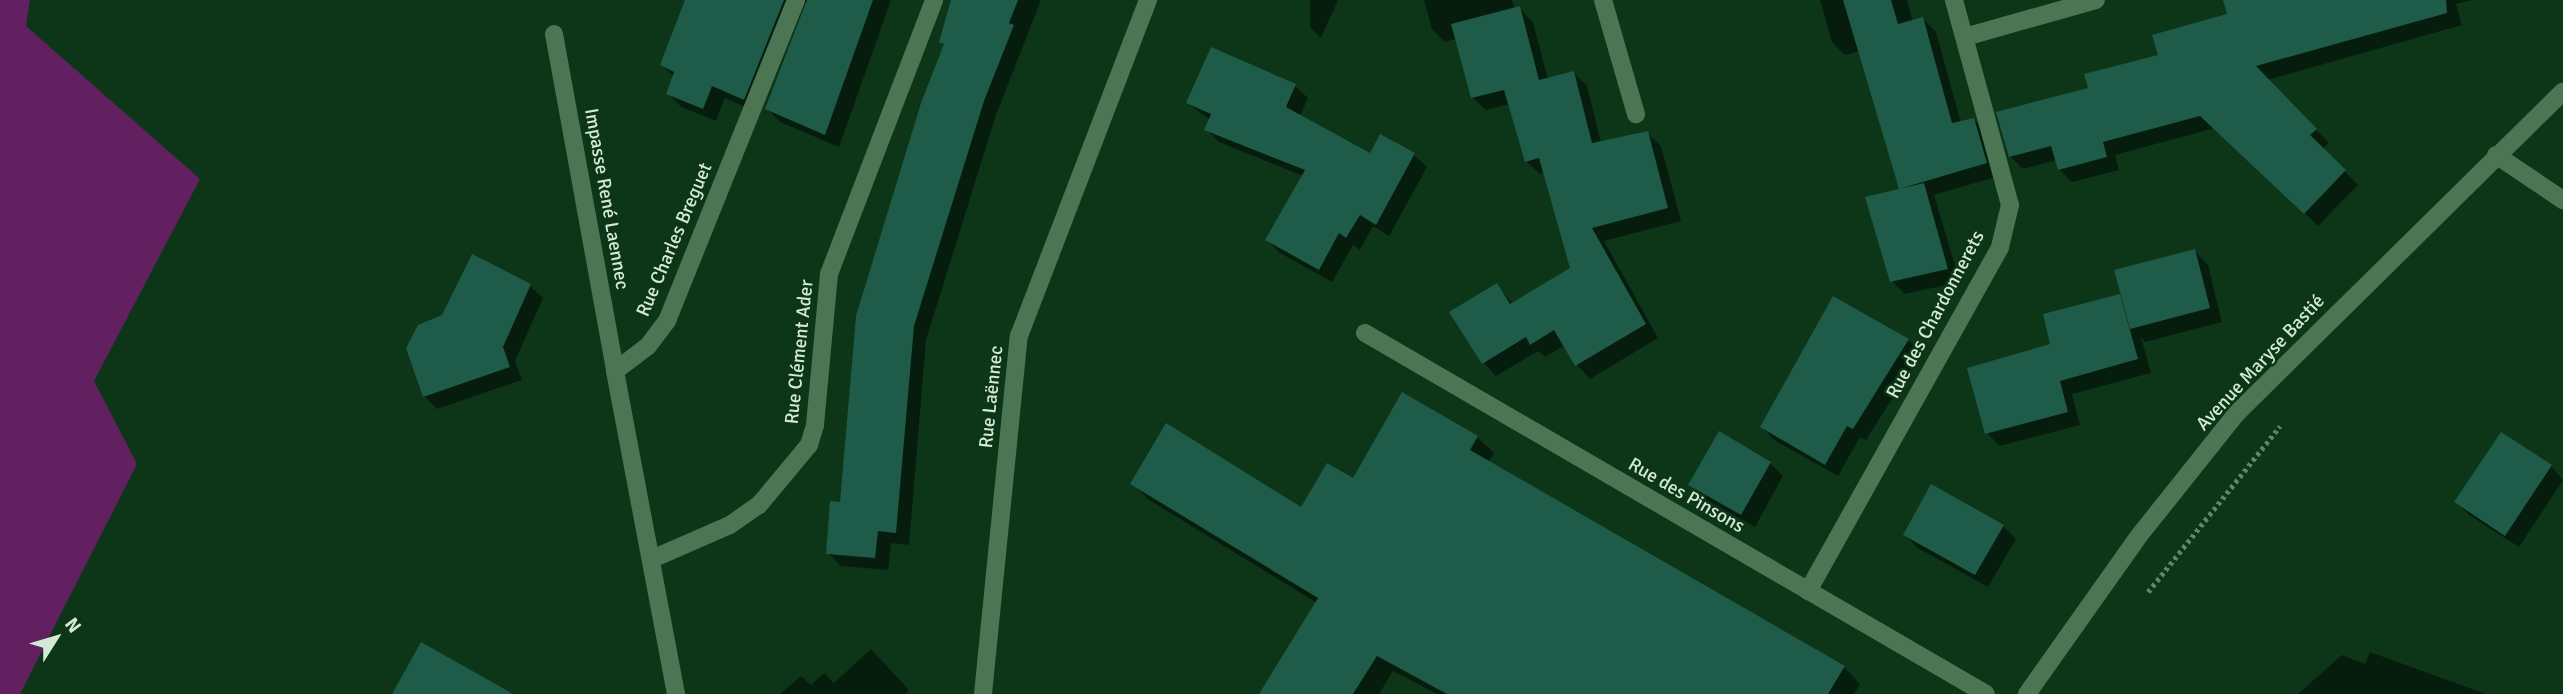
<!DOCTYPE html>
<html>
<head>
<meta charset="utf-8">
<style>
  body { margin:0 }
  #map { position:relative; width:2563px; height:694px; overflow:hidden; background:#0d3618; font-family:Signika,sans-serif }
  div>[style] { position:absolute }
  [style*='--x'] { left:calc(var(--x)*1px); top:calc(var(--y)*1px); width:calc(var(--w)*1px); rotate:calc(var(--a)*1deg) }
  .green>* { inset:0; background:#622060 }
  .shadow>* { inset:0; background:#0007 }
  .building>* { inset:0; background:#1e5b48 }
  .path>* { height:4.5px; margin-top:-2.25px; transform-origin:0; background:repeating-linear-gradient(90deg,#63846b 0 3.5px,transparent 0 7px) }
  .service>* { height:18px; margin:-9px; padding:0 9px; transform-origin:9px; border-radius:9px; background:#4c7553 }
  .minor>* { height:18px; margin:-9px; padding:0 9px; transform-origin:9px; border-radius:9px; background:#4c7553 }
  .tertiary>* { height:18px; margin:-9px; padding:0 9px; transform-origin:9px; border-radius:9px; background:#4c7553 }
  span { translate:-50% -50%; white-space:nowrap; text-align:center; line-height:1.15; -webkit-text-stroke:5px #0d3618; paint-order:stroke }
  .street-label { font-size:19px; color:#d4ead7 }
  .north { position:absolute; left:21px; top:603px; width:70px; height:70px; -webkit-text-stroke:5px #0d3618; paint-order:stroke; rotate:53deg; font-size:19px; font-weight:700; line-height:28px; text-align:center; color:#d4ead7 }
  .north::after { content:''; display:block; margin:auto; width:24px; height:32px; background:#d4ead7; clip-path:polygon(50% 0,100% 100%,50% 72%,0 100%) }
</style>
</head>
<body>
<div id="map">
  <div class="green">
    <div style="clip-path:polygon(0 0,30px 0,26px 26px,200px 179px,94px 381px,137px 464px,20px 694px,0 694px)"></div>
  </div>
  <div class="shadow">
    <div style="clip-path:polygon(687px 0,809px 0,798px 9px,757px 112px,725px 98px,716px 121px,681px 107px,668px 93px,674px 77px,662px 65px)"></div>
    <div style="clip-path:polygon(810px 0,891px 0,839px 147px,780px 122px,767px 108px)"></div>
    <div style="clip-path:polygon(964px 0,1041px 0,996px 115px,926px 340px,909px 545px,891px 543px,888px 570px,841px 566px,828px 553px)"></div>
    <div style="clip-path:polygon(1310px 0,1338px 0,1321px 38px,1310px 27px)"></div>
    <div style="clip-path:polygon(1424px 0,1512px 0,1515px 10px,1519px 8px,1533px 22px,1548px 80px,1574px 73px,1587px 86px,1601px 143px,1647px 133px,1661px 146px,1681px 221px,1604px 241px,1658px 338px,1590px 379px,1577px 365px,1565px 345px,1545px 357px,1538px 351px,1496px 376px,1483px 362px,1496px 285px,1513px 304px,1572px 269px,1545px 173px,1540px 174px,1526px 161px,1510px 104px,1486px 110px,1472px 97px,1457px 39px,1445px 42px,1432px 29px)"></div>
    <div style="clip-path:polygon(1820px 0,1907px 0,1913px 22px,1923px 19px,1936px 32px,1961px 123px,1974px 120px,1987px 133px,1999px 176px,1934px 195px,1960px 282px,1905px 294px,1892px 281px,1903px 190px,1860px 51px,1845px 55px,1832px 42px)"></div>
    <div style="clip-path:polygon(2239px 0,2472px 0,2456px 4px,2462px 25px,2267px 80px,2329px 143px,2322px 149px,2358px 185px,2318px 226px,2215px 128px,2115px 155px,2119px 170px,2072px 182px,2059px 169px,2057px 160px,2023px 169px,2010px 156px,2090px 89px,2177px 52px,2229px 15px)"></div>
    <div style="clip-path:polygon(1212px 49px,1295px 86px,1308px 98px,1300px 116px,1371px 155px,1381px 136px,1414px 155px,1427px 167px,1389px 236px,1373px 226px,1360px 250px,1353px 245px,1332px 282px,1280px 253px,1267px 240px,1303px 176px,1219px 142px,1206px 129px,1210px 120px,1188px 103px)"></div>
    <div style="clip-path:polygon(2195px 251px,2208px 265px,2222px 322px,2145px 342px,2141px 337px,2151px 373px,2072px 394px,2080px 425px,2000px 446px,1987px 433px,2052px 346px,2120px 296px,2124px 300px)"></div>
    <div style="clip-path:polygon(472px 257px,530px 286px,543px 298px,515px 361px,522px 380px,437px 409px,424px 396px,443px 317px)"></div>
    <div style="clip-path:polygon(1908px 340px,1921px 353px,1866px 440px,1860px 437px,1838px 476px,1774px 440px,1762px 427px)"></div>
    <div style="clip-path:polygon(1477px 437px,1494px 453px,1488px 463px,1844px 667px,1860px 684px,1854px 694px,1437px 694px,1393px 671px,1379px 694px,1261px 694px,1317px 603px,1149px 500px,1133px 484px,1301px 509px,1354px 481px)"></div>
    <div style="clip-path:polygon(1770px 463px,1783px 476px,1755px 527px,1703px 498px,1690px 485px)"></div>
    <div style="clip-path:polygon(2551px 466px,2563px 480px,2519px 547px,2469px 515px,2456px 502px)"></div>
    <div style="clip-path:polygon(2003px 526px,2016px 539px,1988px 587px,1918px 548px,1905px 535px)"></div>
    <div style="clip-path:polygon(871px 649px,909px 690px,905px 694px,780px 694px,801px 676px,811px 685px,824px 673px,834px 683px)"></div>
    <div style="clip-path:polygon(2370px 652px,2486px 694px,2298px 694px,2342px 655px,2365px 664px)"></div>
  </div>
  <div class="building">
    <div style="clip-path:polygon(685px 0,784px 0,744px 100px,712px 86px,703px 109px,666px 94px,674px 72px,660px 65px)"></div>
    <div style="clip-path:polygon(807px 0,873px 0,825px 135px,765px 109px)"></div>
    <div style="clip-path:polygon(951px 0,1018px 0,1009px 23px,1014px 25px,984px 101px,914px 326px,896px 533px,878px 531px,875px 558px,826px 554px,830px 501px,840px 502px,856px 316px,921px 103px,944px 44px,939px 42px)"></div>
    <div style="clip-path:polygon(1843px 0,1891px 0,1898px 24px,1923px 17px,1952px 123px,1974px 118px,1987px 163px,1899px 189px)"></div>
    <div style="clip-path:polygon(2223px 0,2446px 0,2447px 13px,2256px 66px,2317px 129px,2310px 135px,2346px 170px,2304px 214px,2200px 116px,2103px 142px,2107px 157px,2058px 170px,2051px 146px,2009px 157px,1996px 112px,2088px 88px,2084px 74px,2158px 55px,2152px 35px,2227px 14px)"></div>
    <div style="clip-path:polygon(1520px 6px,1539px 80px,1574px 71px,1592px 143px,1648px 131px,1668px 208px,1592px 228px,1646px 324px,1575px 366px,1554px 330px,1530px 345px,1526px 337px,1482px 364px,1449px 312px,1497px 283px,1510px 304px,1570px 268px,1539px 158px,1525px 162px,1504px 90px,1471px 98px,1451px 24px)"></div>
    <div style="clip-path:polygon(1211px 47px,1296px 84px,1286px 107px,1370px 153px,1380px 134px,1415px 153px,1376px 225px,1360px 215px,1346px 238px,1339px 233px,1319px 270px,1265px 240px,1305px 170px,1204px 130px,1211px 114px,1186px 103px)"></div>
    <div style="clip-path:polygon(1924px 183px,1948px 269px,1890px 282px,1865px 197px)"></div>
    <div style="clip-path:polygon(2195px 249px,2210px 308px,2130px 329px,2114px 270px)"></div>
    <div style="clip-path:polygon(472px 254px,531px 284px,503px 347px,510px 367px,423px 397px,406px 348px,418px 325px,442px 315px)"></div>
    <div style="clip-path:polygon(2120px 294px,2138px 359px,2060px 381px,2068px 412px,1985px 434px,1967px 368px,2050px 344px,2043px 314px)"></div>
    <div style="clip-path:polygon(1833px 296px,1909px 339px,1853px 429px,1847px 426px,1825px 465px,1760px 427px)"></div>
    <div style="clip-path:polygon(1402px 392px,1478px 436px,1470px 450px,1845px 666px,1828px 694px,1447px 694px,1377px 656px,1353px 694px,1259px 694px,1318px 598px,1130px 484px,1166px 423px,1301px 507px,1327px 463px,1353px 478px)"></div>
    <div style="clip-path:polygon(1719px 431px,1771px 462px,1741px 515px,1688px 485px)"></div>
    <div style="clip-path:polygon(2501px 432px,2552px 465px,2505px 536px,2454px 502px)"></div>
    <div style="clip-path:polygon(1931px 484px,2004px 525px,1975px 575px,1903px 535px)"></div>
    <div style="clip-path:polygon(421px 642px,513px 694px,392px 694px)"></div>
  </div>
  <div class="path">
    <div style="--x:2148;--y:592;--w:212;--a:-51.5"></div>
  </div>
  <div class="service">
    <div style="--x:1603;--y:0;--w:119;--a:73.9"></div>
  </div>
  <div class="minor">
    <div style="--x:554;--y:34;--w:342;--a:79.7"></div>
    <div style="--x:1965;--y:37;--w:136;--a:-15.8"></div>
    <div style="--x:2496;--y:155;--w:81;--a:33.9"></div>
    <div style="--x:1365;--y:333;--w:718;--a:30.17"></div>
    <div style="--x:652;--y:559;--w:85;--a:-23.6"></div>
    <div style="--x:730;--y:525;--w:35;--a:-35"></div>
    <div style="--x:759;--y:505;--w:78;--a:-50.2"></div>
    <div style="--x:809;--y:445;--w:21;--a:-73"></div>
    <div style="--x:815;--y:425;--w:152;--a:-84.7"></div>
    <div style="--x:829;--y:274;--w:293;--a:-69"></div>
    <div style="--x:1808;--y:591;--w:394;--a:-60.8"></div>
    <div style="--x:2000;--y:247;--w:43;--a:-76.6"></div>
    <div style="--x:2010;--y:205;--w:213;--a:-105.3"></div>
    <div style="--x:676;--y:694;--w:329;--a:-100.7"></div>
    <div style="--x:615;--y:371;--w:41;--a:-37.1"></div>
    <div style="--x:648;--y:346;--w:31;--a:-53"></div>
    <div style="--x:667;--y:321;--w:346;--a:-68.1"></div>
    <div style="--x:983;--y:694;--w:360;--a:-84.3"></div>
    <div style="--x:1019;--y:336;--w:360;--a:-69"></div>
  </div>
  <div class="tertiary">
    <div style="--x:2027;--y:694;--w:192;--a:-54.7"></div>
    <div style="--x:2138;--y:537;--w:159;--a:-51.4"></div>
    <div style="--x:2237;--y:413;--w:458;--a:-44.6"></div>
  </div>
  <div class="street-label">
    <span style="left:606px;top:199px;rotate:80deg">Impasse René Laennec</span>
    <span style="left:675px;top:240px;rotate:-67deg">Rue Charles Breguet</span>
    <span style="left:1936px;top:315px;rotate:-62deg">Rue des Chardonnerets</span>
    <span style="left:800px;top:352px;rotate:-84deg">Rue Clément Ader</span>
    <span style="left:2261px;top:363px;rotate:-47deg">Avenue Maryse Bastié</span>
    <span style="left:992px;top:397px;rotate:-84deg">Rue Laënnec</span>
    <span style="left:1686px;top:496px;rotate:30deg">Rue des Pinsons</span>
  </div>
  <div class="north">N</div>
</div>
</body>
</html>
